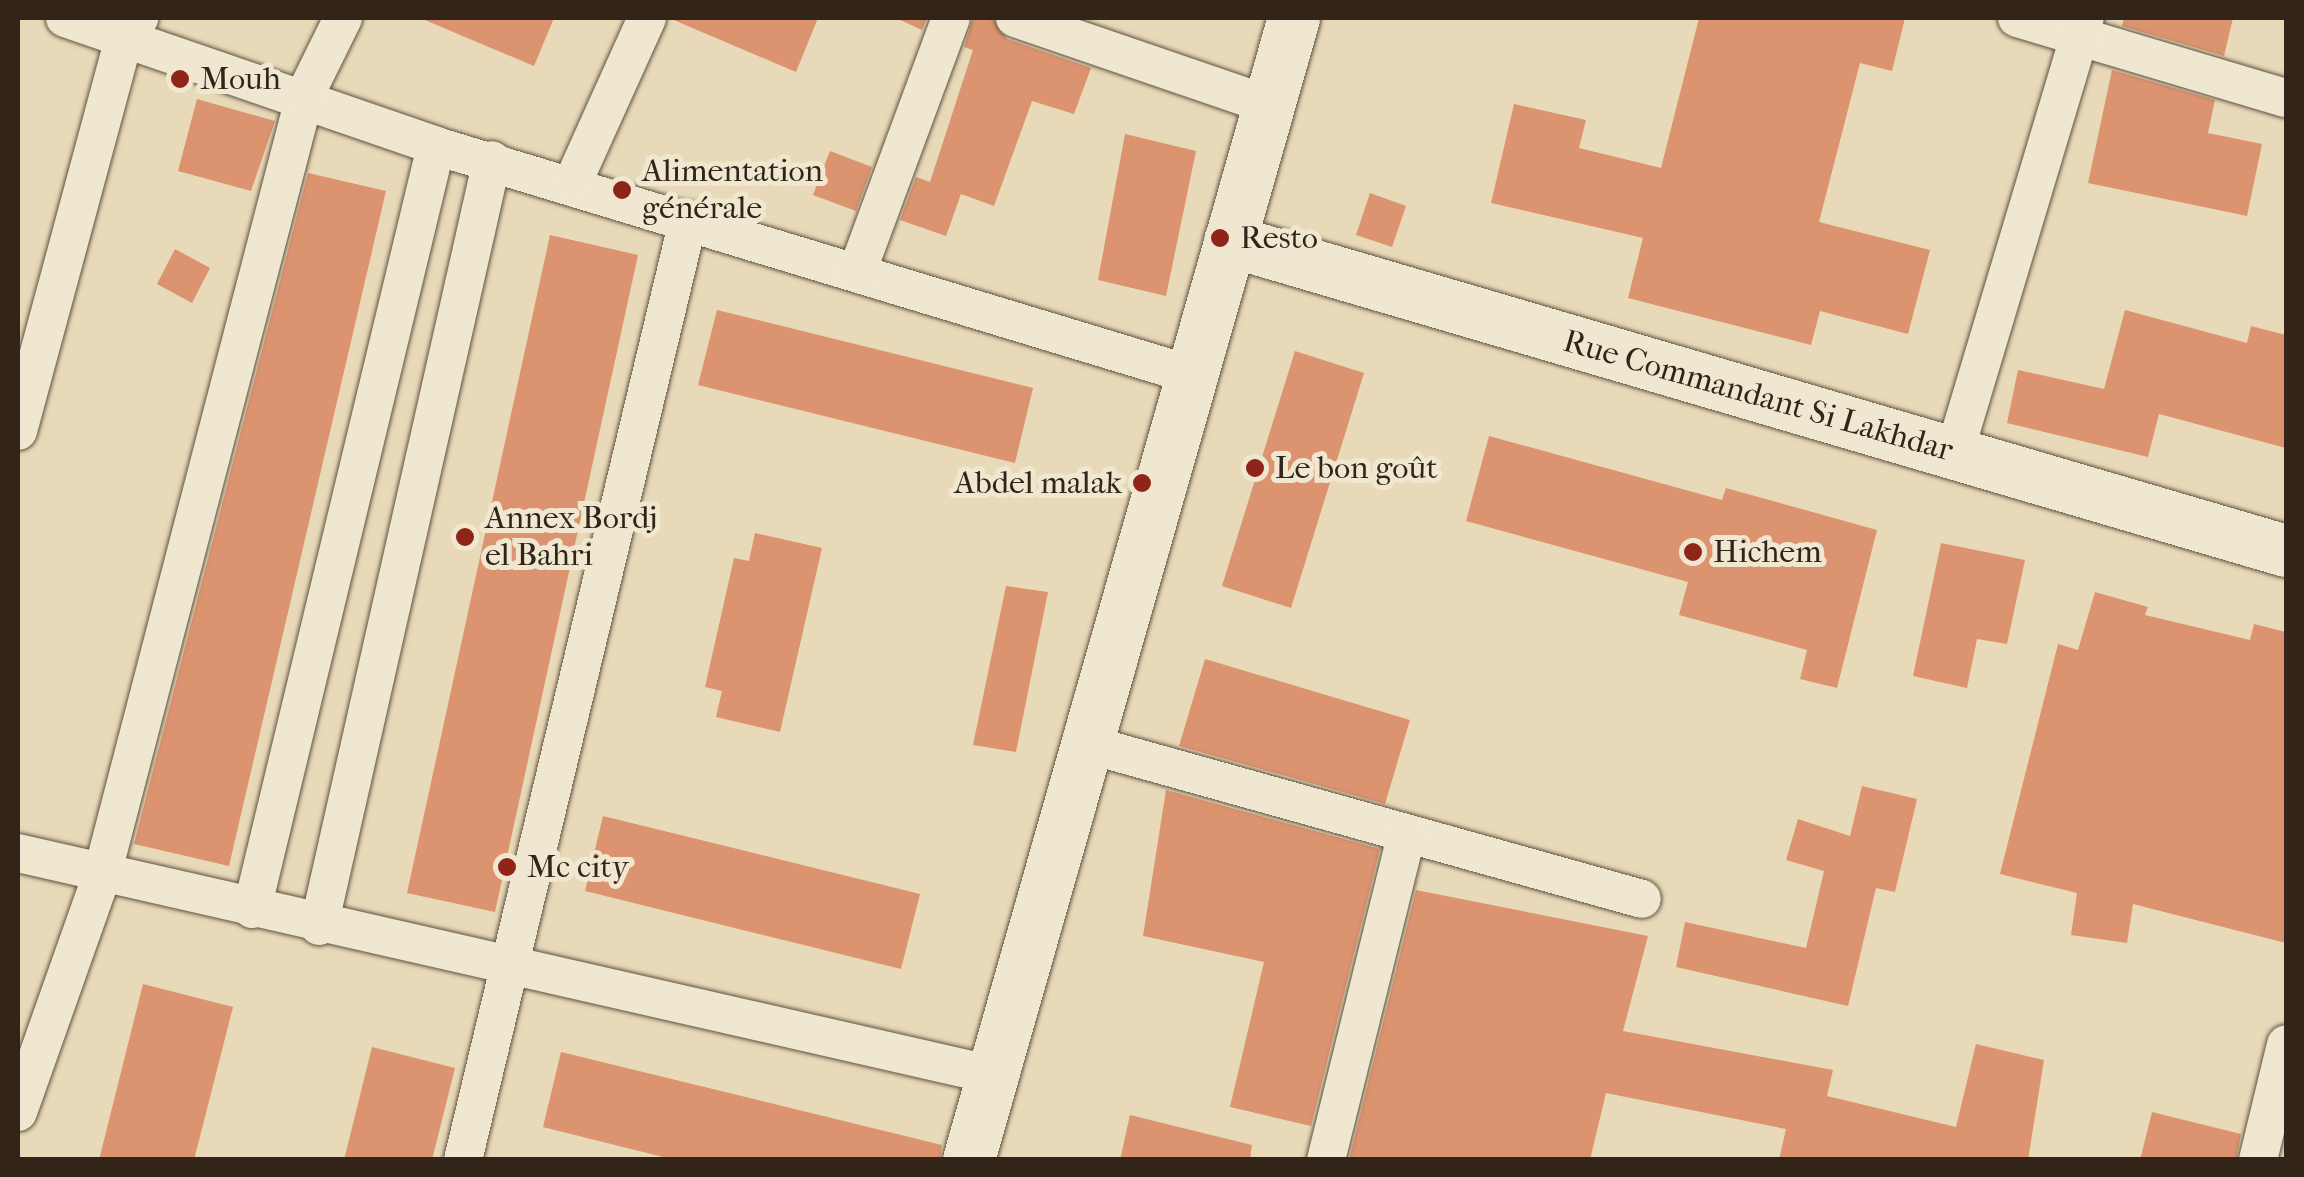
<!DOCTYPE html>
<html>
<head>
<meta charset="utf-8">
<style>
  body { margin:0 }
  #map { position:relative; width:2304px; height:1177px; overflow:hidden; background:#e8dab8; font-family:"IM FELL French Canon",serif }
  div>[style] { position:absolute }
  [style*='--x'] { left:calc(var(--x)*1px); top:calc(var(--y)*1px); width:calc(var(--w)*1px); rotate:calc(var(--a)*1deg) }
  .building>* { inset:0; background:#dc9370 }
  .roads { filter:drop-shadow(0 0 2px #605242) drop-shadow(0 0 2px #605242) }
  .minor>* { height:38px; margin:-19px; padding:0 19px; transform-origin:19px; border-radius:19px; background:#f0e7d1 }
  .secondary>* { height:52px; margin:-26px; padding:0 26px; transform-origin:26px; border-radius:26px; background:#f0e7d1 }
  .dots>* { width:28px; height:28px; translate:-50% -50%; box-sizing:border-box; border:5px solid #f0e7d1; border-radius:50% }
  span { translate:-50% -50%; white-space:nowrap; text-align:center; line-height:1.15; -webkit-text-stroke:10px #f0e7d1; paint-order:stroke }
  .poi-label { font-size:32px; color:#33241a }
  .left { translate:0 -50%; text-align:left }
  .right { translate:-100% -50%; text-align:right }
  .street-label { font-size:32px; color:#33241a }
  .frame { position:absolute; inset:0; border:20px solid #33241a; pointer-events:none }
</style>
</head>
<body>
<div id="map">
  <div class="building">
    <div style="clip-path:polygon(420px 18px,554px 18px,534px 66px)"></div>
    <div style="clip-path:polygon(669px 18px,818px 18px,796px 72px)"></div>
    <div style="clip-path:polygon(896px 18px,927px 18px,922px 30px)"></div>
    <div style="clip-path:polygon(973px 18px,993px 18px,1007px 39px,1091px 68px,1074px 114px,1032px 101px,994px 206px,961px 194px,946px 236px,900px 220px,916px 177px,930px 182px,973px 50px,964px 47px)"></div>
    <div style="clip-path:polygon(1699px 18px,1905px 18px,1892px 71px,1860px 63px,1819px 222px,1930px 250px,1908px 334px,1820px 311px,1811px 345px,1628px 298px,1643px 238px,1491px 203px,1514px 104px,1586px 120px,1579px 148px,1661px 168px)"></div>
    <div style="clip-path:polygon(2124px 18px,2233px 18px,2224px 56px,2122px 26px)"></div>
    <div style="clip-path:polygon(2112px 70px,2215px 100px,2208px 133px,2262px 144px,2247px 216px,2088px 183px)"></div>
    <div style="clip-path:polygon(197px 99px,275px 121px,251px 191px,178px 171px)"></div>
    <div style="clip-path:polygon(1125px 134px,1196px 151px,1166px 296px,1098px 280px)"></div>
    <div style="clip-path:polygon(830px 151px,872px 167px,856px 211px,813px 195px)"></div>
    <div style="clip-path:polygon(308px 173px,386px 191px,229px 866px,134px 844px)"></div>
    <div style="clip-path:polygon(1370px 193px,1406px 206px,1392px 247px,1356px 235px)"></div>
    <div style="clip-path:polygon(550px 235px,638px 255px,495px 912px,407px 893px)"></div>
    <div style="clip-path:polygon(175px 249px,210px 268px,192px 303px,157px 284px)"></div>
    <div style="clip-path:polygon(717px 310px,1033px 388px,1015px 463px,698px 385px)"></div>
    <div style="clip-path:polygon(2125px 310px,2247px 343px,2251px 326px,2286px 335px,2286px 448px,2159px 414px,2148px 457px,2007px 423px,2018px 370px,2104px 389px)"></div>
    <div style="clip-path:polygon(1295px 351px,1364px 373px,1291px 608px,1222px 586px)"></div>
    <div style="clip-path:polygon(1489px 436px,1722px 500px,1726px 488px,1877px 530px,1837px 688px,1800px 679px,1807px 650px,1679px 615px,1688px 582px,1466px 521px)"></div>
    <div style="clip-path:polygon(755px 533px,822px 548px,780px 732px,716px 717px,722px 691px,705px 687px,734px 558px,749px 561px)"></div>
    <div style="clip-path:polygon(1941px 543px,2025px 560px,2007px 644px,1977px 639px,1967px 688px,1913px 676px)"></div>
    <div style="clip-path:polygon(1006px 586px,1048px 592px,1016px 752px,973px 745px)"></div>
    <div style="clip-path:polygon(2095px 592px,2148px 607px,2145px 615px,2250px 640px,2254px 624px,2286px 632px,2286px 943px,2133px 904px,2127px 943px,2071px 935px,2077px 893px,2000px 874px,2058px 644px,2078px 650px)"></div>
    <div style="clip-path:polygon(1205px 659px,1410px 720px,1385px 804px,1179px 746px)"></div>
    <div style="clip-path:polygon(1862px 786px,1917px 799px,1895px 892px,1876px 888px,1848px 1006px,1676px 967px,1685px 922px,1806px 948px,1824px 871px,1786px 860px,1798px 819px,1850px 836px)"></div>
    <div style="clip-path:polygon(1166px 790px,1380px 849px,1311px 1126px,1230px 1107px,1264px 962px,1143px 936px)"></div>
    <div style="clip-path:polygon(603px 816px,920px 894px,901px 969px,585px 891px)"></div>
    <div style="clip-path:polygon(1416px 890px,1648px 936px,1623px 1031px,1833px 1070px,1827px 1096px,1956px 1127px,1976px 1044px,2044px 1060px,2028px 1160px,1779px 1160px,1786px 1129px,1606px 1093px,1590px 1160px,1349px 1160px)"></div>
    <div style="clip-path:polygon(143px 984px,233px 1007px,194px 1160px,99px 1160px)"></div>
    <div style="clip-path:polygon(372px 1047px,455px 1068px,432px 1160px,344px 1160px)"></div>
    <div style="clip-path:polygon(561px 1052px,942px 1145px,940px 1160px,675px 1160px,543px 1127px)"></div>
    <div style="clip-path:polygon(2152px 1112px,2241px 1134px,2236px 1160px,2140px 1160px)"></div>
    <div style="clip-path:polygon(1130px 1115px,1252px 1145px,1250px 1160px,1120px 1160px)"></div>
  </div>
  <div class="roads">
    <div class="minor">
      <div style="--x:65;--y:18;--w:392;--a:19"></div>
      <div style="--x:436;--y:146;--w:790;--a:16.85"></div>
      <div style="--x:1015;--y:18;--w:268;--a:18.9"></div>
      <div style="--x:2017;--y:18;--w:281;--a:16.6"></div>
      <div style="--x:573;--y:182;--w:180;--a:-65.7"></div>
      <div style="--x:857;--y:272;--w:271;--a:-69.7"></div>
      <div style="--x:18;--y:431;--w:402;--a:-74.9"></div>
      <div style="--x:123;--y:43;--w:30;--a:-57"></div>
      <div style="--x:1954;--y:454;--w:455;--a:-73.3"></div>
      <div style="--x:1087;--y:744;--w:576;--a:15.6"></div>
      <div style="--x:18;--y:853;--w:1000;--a:12.83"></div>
      <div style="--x:252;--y:909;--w:785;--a:-76.44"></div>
      <div style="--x:319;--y:926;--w:785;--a:-77.27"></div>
      <div style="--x:18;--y:1112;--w:251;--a:-70.5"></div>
      <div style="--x:102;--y:875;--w:806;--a:-75.41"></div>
      <div style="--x:305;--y:95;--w:86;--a:-63.7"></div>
      <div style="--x:463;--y:1160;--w:966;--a:-76.53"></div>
      <div style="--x:1326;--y:1160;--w:333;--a:-76.1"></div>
      <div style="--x:2258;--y:1160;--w:119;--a:-76.4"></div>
    </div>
    <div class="secondary">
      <div style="--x:1230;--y:241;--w:1101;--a:16.36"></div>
      <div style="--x:969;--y:1160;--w:1187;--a:-74.11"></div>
    </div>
  </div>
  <div class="dots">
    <div style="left:180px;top:79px;background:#8f2418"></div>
    <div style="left:622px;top:190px;background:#8f2418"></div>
    <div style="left:1220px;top:238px;background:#8f2418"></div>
    <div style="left:1255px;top:468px;background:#8f2418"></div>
    <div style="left:1142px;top:483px;background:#8f2418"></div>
    <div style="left:465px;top:537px;background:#8f2418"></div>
    <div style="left:1693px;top:552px;background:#8f2418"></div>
    <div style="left:507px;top:867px;background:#8f2418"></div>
  </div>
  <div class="poi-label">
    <span class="left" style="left:200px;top:79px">Mouh</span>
    <span class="left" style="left:642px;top:190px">Alimentation<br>générale</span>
    <span class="left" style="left:1240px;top:238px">Resto</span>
    <span class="left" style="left:1275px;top:468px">Le bon goût</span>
    <span class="right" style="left:1122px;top:483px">Abdel malak</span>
    <span class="left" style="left:485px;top:537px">Annex Bordj<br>el Bahri</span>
    <span class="left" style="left:1713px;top:552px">Hichem</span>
    <span class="left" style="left:527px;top:867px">Mc city</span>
  </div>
  <div class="street-label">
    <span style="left:1758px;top:396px;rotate:16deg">Rue Commandant Si Lakhdar</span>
  </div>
  <div class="frame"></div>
</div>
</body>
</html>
